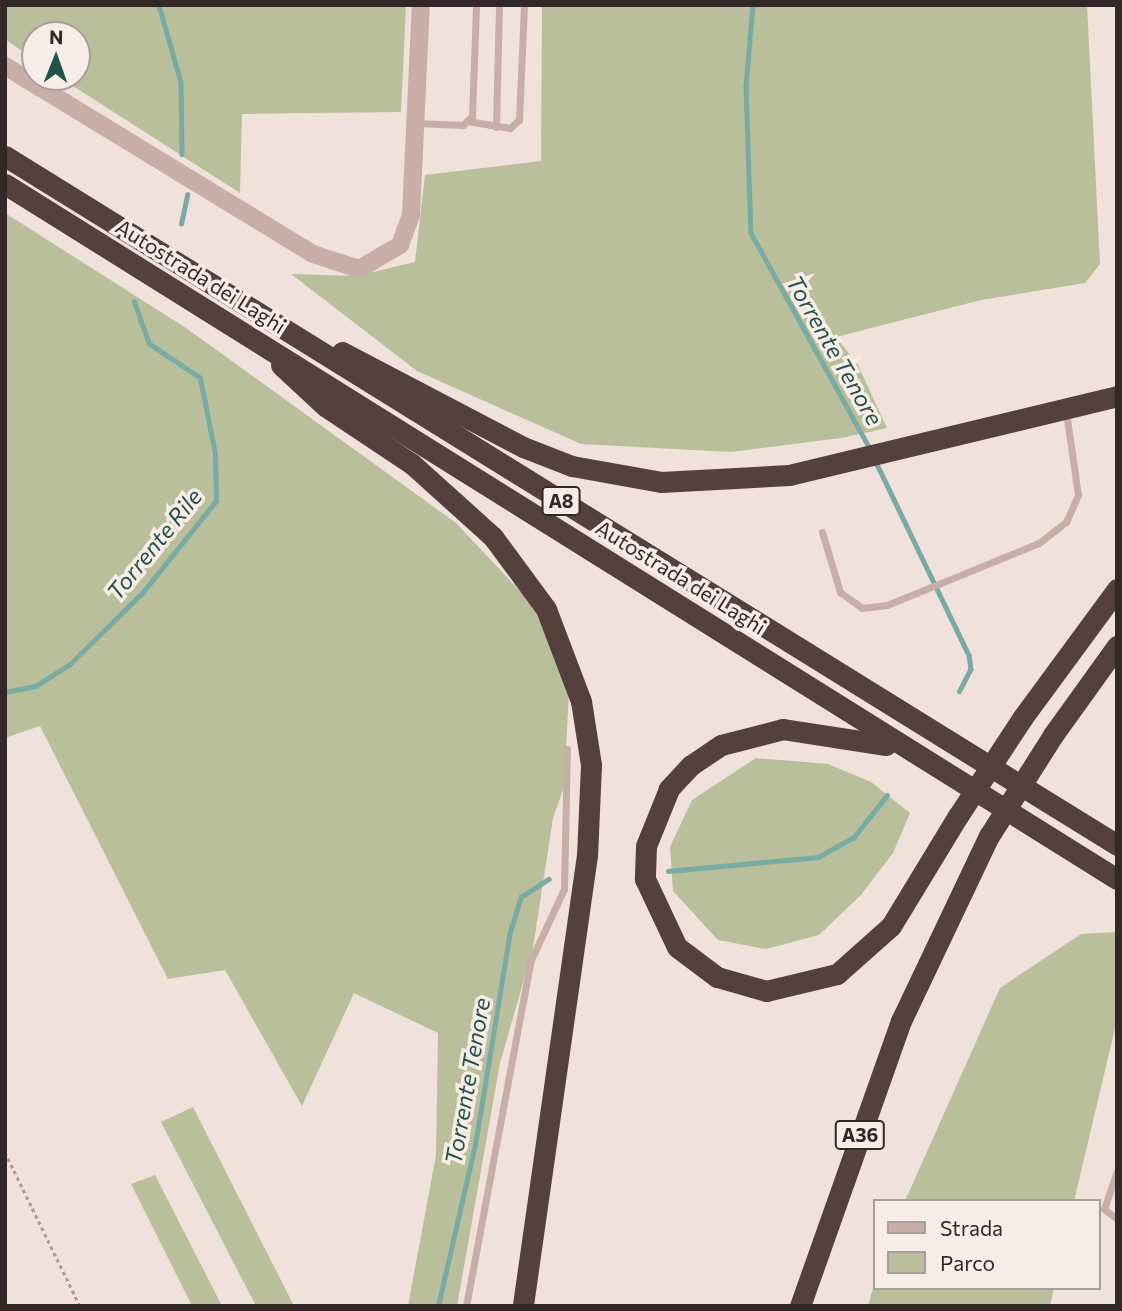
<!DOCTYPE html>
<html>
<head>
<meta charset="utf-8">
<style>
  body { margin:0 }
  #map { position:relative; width:1122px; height:1311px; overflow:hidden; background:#f0e1da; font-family:Commissioner,sans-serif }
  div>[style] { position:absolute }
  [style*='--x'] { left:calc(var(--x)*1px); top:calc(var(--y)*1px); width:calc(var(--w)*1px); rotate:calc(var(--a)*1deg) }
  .green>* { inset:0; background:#b9be9b }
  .stream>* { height:4.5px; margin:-2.25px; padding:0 2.25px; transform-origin:2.25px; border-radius:2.25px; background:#7aaba3 }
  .path>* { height:2.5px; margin-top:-1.25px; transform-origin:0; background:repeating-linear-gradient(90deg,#b39891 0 3.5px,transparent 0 7px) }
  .service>* { height:7px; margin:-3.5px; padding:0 3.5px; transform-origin:3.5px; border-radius:3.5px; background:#c7afa7 }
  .tertiary>* { height:18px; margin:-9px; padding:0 9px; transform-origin:9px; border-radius:9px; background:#c7afa7 }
  .motorway>* { height:21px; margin:-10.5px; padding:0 10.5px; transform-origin:10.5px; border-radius:10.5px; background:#54413e }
  .motorway-bridge>* { height:21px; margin:-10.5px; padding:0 10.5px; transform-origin:10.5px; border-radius:10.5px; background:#54413e }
  span { translate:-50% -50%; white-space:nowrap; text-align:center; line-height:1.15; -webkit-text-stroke:7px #f8ece6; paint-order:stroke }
  .shield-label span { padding:2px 5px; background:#f8ece6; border:2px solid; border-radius:5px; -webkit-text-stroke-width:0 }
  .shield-label { font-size:19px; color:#342827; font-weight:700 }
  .street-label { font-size:21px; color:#342827 }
  .water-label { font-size:23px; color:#1f534b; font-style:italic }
  .frame { position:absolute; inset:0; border:7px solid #342827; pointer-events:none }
  .legend { position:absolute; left:873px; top:1199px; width:228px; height:91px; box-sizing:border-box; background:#f8ece6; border:2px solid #aa9e9a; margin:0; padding:9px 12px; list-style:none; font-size:21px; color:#342827 }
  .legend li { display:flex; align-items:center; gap:14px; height:35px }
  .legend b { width:35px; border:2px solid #aa9e9a }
  .north { position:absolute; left:21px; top:21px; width:70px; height:70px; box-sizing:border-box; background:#f8ece6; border:2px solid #aa9e9a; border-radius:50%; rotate:1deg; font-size:19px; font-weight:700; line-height:28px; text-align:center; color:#342827 }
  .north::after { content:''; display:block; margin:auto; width:24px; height:32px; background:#1f534b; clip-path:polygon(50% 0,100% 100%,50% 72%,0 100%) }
</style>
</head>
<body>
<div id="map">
  <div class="green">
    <div style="clip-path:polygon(5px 5px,406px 5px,401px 112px,242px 114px,240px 193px,59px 77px,77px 77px,77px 35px,35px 35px,35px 60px,5px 39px)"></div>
    <div style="clip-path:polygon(542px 5px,1087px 5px,1100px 264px,1085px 283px,981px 300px,836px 337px,858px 365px,887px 428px,841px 438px,731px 452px,581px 444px,417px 371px,291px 274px,356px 276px,415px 262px,425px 175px,541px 161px)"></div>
    <div style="clip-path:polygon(5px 213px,186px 328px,456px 523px,533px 605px,569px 691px,564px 787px,553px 818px,533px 948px,500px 1063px,457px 1306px,408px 1306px,436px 1155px,438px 1033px,354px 993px,302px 1106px,225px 970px,168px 979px,40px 726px,5px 738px)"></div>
    <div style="clip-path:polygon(756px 758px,828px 764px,871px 782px,910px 813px,893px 853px,861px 895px,819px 935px,766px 949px,718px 940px,673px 891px,670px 847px,692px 800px)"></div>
    <div style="clip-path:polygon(1117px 932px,1117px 1020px,1074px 1201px,905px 1201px,1000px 988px,1081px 934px)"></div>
    <div style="clip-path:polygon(193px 1107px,294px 1306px,256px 1306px,161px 1122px)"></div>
    <div style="clip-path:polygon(155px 1175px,222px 1306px,192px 1306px,131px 1184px)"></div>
    <div style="clip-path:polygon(875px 1281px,875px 1288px,1054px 1288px,1050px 1306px,868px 1306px)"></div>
  </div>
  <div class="stream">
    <div style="--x:159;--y:5;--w:80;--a:74.1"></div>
    <div style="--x:181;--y:82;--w:72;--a:89.2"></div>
    <div style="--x:753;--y:5;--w:81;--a:94.9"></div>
    <div style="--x:746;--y:86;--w:147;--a:88.1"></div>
    <div style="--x:751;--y:233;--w:247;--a:61.1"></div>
    <div style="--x:181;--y:224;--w:30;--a:-78"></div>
    <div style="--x:875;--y:460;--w:216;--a:64.3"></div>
    <div style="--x:969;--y:655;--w:14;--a:82"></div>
    <div style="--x:971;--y:669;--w:25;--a:117"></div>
    <div style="--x:5;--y:692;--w:32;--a:-11"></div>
    <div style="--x:36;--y:686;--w:40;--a:-32.9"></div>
    <div style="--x:70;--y:664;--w:103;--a:-44.6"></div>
    <div style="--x:143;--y:592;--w:117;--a:-51.3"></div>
    <div style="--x:216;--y:501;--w:47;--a:-91.2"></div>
    <div style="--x:215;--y:454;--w:77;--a:-101.2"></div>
    <div style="--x:200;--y:378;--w:61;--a:-146.3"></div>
    <div style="--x:149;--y:344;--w:45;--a:-109.7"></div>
    <div style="--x:668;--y:871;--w:151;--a:-5.3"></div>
    <div style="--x:818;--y:857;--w:41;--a:-29.1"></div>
    <div style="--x:854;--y:837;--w:53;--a:-51.8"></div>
    <div style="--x:438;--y:1306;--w:165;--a:-77.1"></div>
    <div style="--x:475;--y:1145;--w:216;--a:-80.7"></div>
    <div style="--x:510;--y:932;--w:37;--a:-73"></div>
    <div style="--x:521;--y:897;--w:33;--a:-33"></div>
  </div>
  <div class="path">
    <div style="--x:5;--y:1152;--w:171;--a:64"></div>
  </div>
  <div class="service">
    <div style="--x:467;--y:121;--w:44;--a:9.2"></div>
    <div style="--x:510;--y:128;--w:12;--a:-42"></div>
    <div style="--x:519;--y:120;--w:115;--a:-87.5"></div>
    <div style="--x:416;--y:123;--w:47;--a:2.4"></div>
    <div style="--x:463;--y:125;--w:13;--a:-45"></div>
    <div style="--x:472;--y:116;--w:111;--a:-87.9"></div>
    <div style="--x:496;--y:127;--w:122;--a:-88.6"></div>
    <div style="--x:822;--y:532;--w:63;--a:73.3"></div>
    <div style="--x:840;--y:592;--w:27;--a:36"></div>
    <div style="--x:862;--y:608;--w:25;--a:-7"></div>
    <div style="--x:887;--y:605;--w:164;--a:-22.2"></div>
    <div style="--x:1039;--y:543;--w:34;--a:-38"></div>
    <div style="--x:1066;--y:522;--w:30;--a:-66"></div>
    <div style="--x:1078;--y:495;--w:84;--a:-98.2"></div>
    <div style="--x:1117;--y:1171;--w:40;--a:108.9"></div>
    <div style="--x:1104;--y:1209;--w:16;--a:38"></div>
    <div style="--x:466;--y:1306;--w:352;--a:-79.4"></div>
    <div style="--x:531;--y:960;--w:78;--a:-65.1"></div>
    <div style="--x:564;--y:889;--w:140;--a:-88.8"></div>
  </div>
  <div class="tertiary">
    <div style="--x:5;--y:66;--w:361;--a:31.4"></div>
    <div style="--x:313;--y:254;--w:48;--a:18.1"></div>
    <div style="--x:359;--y:269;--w:48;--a:-30.3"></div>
    <div style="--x:400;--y:245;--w:33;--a:-70"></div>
    <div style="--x:411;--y:214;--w:209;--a:-87.3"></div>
  </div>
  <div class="motorway">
    <div style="--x:5;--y:156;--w:1308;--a:31.78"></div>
    <div style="--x:5;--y:184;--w:1311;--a:32.01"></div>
    <div style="--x:342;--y:352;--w:204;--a:27.7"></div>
    <div style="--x:523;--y:447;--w:53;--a:21.2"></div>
    <div style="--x:572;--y:466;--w:90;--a:10.2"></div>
    <div style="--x:661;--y:482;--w:128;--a:-3.1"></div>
    <div style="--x:789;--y:475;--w:337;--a:-13.5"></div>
    <div style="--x:281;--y:365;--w:60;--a:43"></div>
    <div style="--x:325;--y:406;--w:105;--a:33.7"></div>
    <div style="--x:412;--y:464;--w:109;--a:42"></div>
    <div style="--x:493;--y:537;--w:89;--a:53.6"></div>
    <div style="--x:546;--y:609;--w:98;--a:69.2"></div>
    <div style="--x:581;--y:701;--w:65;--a:81.1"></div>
    <div style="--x:591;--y:765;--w:90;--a:92.5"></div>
    <div style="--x:587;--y:855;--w:456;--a:98.1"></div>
    <div style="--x:1023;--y:717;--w:159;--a:-53.7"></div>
    <div style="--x:1053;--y:735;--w:110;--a:-54.3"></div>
    <div style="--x:886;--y:745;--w:104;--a:-171.2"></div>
    <div style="--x:783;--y:729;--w:64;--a:165.5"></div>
    <div style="--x:721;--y:745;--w:36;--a:146"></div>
    <div style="--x:691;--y:765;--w:33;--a:133"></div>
    <div style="--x:669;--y:789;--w:61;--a:112"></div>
    <div style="--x:646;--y:846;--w:33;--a:92"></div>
    <div style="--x:645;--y:879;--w:75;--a:64.8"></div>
    <div style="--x:677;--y:947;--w:50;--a:36.9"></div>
    <div style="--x:717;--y:977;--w:51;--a:15.9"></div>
    <div style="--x:766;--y:991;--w:73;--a:-13.5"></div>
    <div style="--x:837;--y:974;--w:72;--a:-41.6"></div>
    <div style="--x:891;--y:926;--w:129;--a:-58.7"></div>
    <div style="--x:800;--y:1306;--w:302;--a:-70.5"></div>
    <div style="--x:901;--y:1021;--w:205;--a:-64.6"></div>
  </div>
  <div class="motorway-bridge">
    <div style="--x:958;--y:816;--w:118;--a:-56.7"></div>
    <div style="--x:989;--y:836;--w:120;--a:-57.6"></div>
  </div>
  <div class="shield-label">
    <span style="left:561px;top:501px">A8</span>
    <span style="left:860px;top:1135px">A36</span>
  </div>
  <div class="street-label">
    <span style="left:201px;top:276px;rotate:32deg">Autostrada dei Laghi</span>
    <span style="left:681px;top:577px;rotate:32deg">Autostrada dei Laghi</span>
  </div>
  <div class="water-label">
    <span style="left:835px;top:350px;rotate:60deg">Torrente Tenore</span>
    <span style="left:154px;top:544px;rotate:-51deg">Torrente Rile</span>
    <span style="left:467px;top:1081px;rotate:-80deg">Torrente Tenore</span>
  </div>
  <div class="frame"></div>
  <ul class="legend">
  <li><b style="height:9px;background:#c7afa7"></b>Strada</li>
  <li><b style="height:19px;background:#b9be9b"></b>Parco</li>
  </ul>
  <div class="north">N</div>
</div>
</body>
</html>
